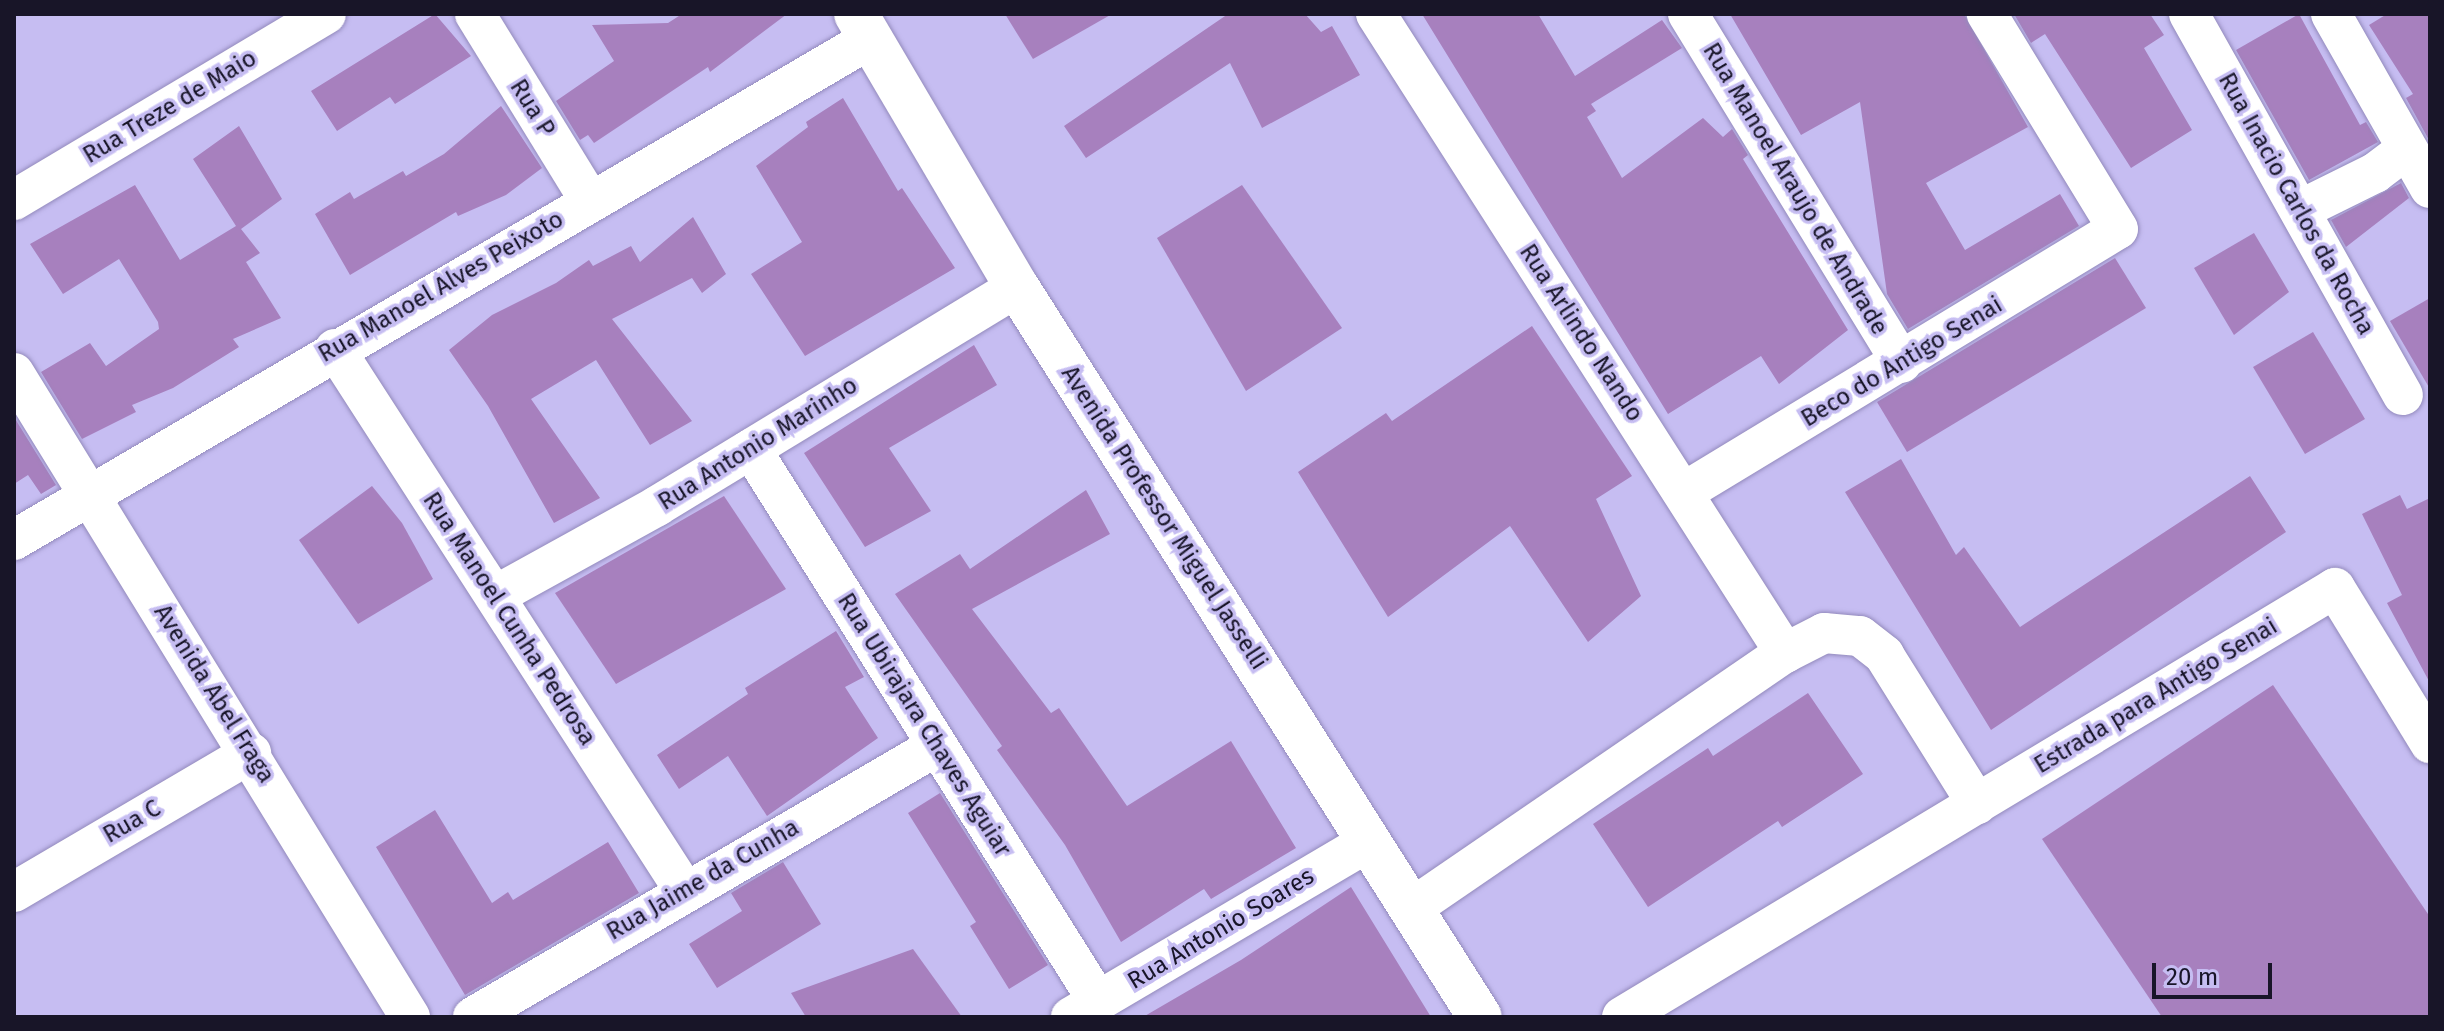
<!DOCTYPE html>
<html>
<head>
<meta charset="utf-8">
<style>
  body { margin:0 }
  #map { position:relative; width:2444px; height:1031px; overflow:hidden; background:#c6bdf2; font-family:"Fira Sans",sans-serif }
  div>[style] { position:absolute }
  [style*='--x'] { left:calc(var(--x)*1px); top:calc(var(--y)*1px); width:calc(var(--w)*1px); rotate:calc(var(--a)*1deg) }
  .building>* { inset:0; background:#a780be }
  .roads { filter:drop-shadow(0 0 2px #938abc) drop-shadow(0 0 2px #938abc) }
  .street>* { height:40px; margin:-20px; padding:0 20px; transform-origin:20px; border-radius:20px; background:#fff }
  .secondary>* { height:44px; margin:-22px; padding:0 22px; transform-origin:22px; border-radius:22px; background:#fff }
  span { translate:-50% -50%; white-space:nowrap; text-align:center; line-height:1.15; -webkit-text-stroke:7px #c6bdf2; paint-order:stroke }
  .street-label { font-size:24px; color:#181528 }
  .frame { position:absolute; inset:0; border:16px solid #181528; pointer-events:none }
  .scale { position:absolute; left:2152px; top:963px; width:120px; height:36px; box-sizing:border-box; border:4px solid #181528; border-top:0; padding-left:10px; font-size:24px; line-height:28px; white-space:nowrap; color:#181528; -webkit-text-stroke:6px #c6bdf2; paint-order:stroke }
</style>
</head>
<body>
<div id="map">
  <div class="building">
    <div style="clip-path:polygon(435px 14px,471px 56px,395px 104px,390px 97px,337px 131px,311px 91px)"></div>
    <div style="clip-path:polygon(682px 14px,787px 14px,710px 72px,708px 67px,594px 143px,588px 135px,580px 140px,556px 101px,614px 61px,592px 25px,668px 23px)"></div>
    <div style="clip-path:polygon(1005px 14px,1112px 14px,1033px 59px)"></div>
    <div style="clip-path:polygon(1228px 14px,1305px 14px,1321px 32px,1332px 26px,1360px 75px,1262px 128px,1230px 63px,1086px 158px,1064px 126px)"></div>
    <div style="clip-path:polygon(1422px 14px,1538px 14px,1575px 76px,1662px 20px,1682px 48px,1591px 104px,1596px 111px,1587px 117px,1622px 178px,1703px 118px,1723px 137px,1732px 129px,1748px 155px,1743px 159px,1848px 330px,1779px 384px,1761px 356px,1668px 414px)"></div>
    <div style="clip-path:polygon(1730px 14px,1964px 14px,2028px 127px,1926px 183px,1965px 250px,2060px 194px,2079px 226px,1908px 329px,1887px 294px,1860px 102px,1801px 135px)"></div>
    <div style="clip-path:polygon(2014px 14px,2150px 14px,2164px 35px,2144px 48px,2192px 130px,2131px 168px,2045px 34px,2031px 43px)"></div>
    <div style="clip-path:polygon(2299px 14px,2360px 125px,2366px 122px,2378px 142px,2309px 180px,2236px 50px)"></div>
    <div style="clip-path:polygon(2387px 14px,2430px 14px,2430px 142px,2406px 98px,2413px 94px,2369px 25px)"></div>
    <div style="clip-path:polygon(843px 98px,898px 191px,902px 188px,955px 268px,805px 356px,751px 274px,802px 242px,756px 166px,808px 127px,806px 122px)"></div>
    <div style="clip-path:polygon(501px 106px,542px 168px,506px 195px,458px 216px,456px 212px,350px 275px,315px 214px,350px 192px,354px 199px,403px 171px,406px 176px,444px 154px)"></div>
    <div style="clip-path:polygon(239px 126px,282px 199px,241px 229px,260px 253px,246px 262px,281px 318px,233px 339px,239px 347px,173px 388px,132px 405px,136px 412px,82px 439px,41px 372px,90px 343px,106px 366px,159px 329px,158px 322px,119px 259px,63px 294px,30px 244px,135px 185px,180px 260px,236px 226px,193px 159px)"></div>
    <div style="clip-path:polygon(2401px 183px,2409px 198px,2346px 247px,2331px 220px)"></div>
    <div style="clip-path:polygon(1242px 185px,1342px 328px,1246px 391px,1157px 238px)"></div>
    <div style="clip-path:polygon(693px 217px,726px 274px,702px 293px,692px 278px,612px 319px,692px 421px,650px 445px,596px 360px,531px 399px,600px 498px,554px 523px,488px 406px,449px 350px,492px 315px,556px 283px,589px 260px,593px 266px,631px 246px,640px 262px)"></div>
    <div style="clip-path:polygon(2254px 233px,2289px 292px,2234px 335px,2194px 268px)"></div>
    <div style="clip-path:polygon(2115px 258px,2146px 308px,1907px 452px,1877px 402px)"></div>
    <div style="clip-path:polygon(2430px 298px,2430px 389px,2390px 321px)"></div>
    <div style="clip-path:polygon(1532px 326px,1632px 476px,1596px 499px,1641px 596px,1588px 642px,1510px 526px,1388px 617px,1298px 472px,1386px 413px,1392px 421px)"></div>
    <div style="clip-path:polygon(2313px 332px,2365px 419px,2305px 454px,2253px 367px)"></div>
    <div style="clip-path:polygon(974px 345px,997px 385px,889px 448px,931px 511px,865px 547px,804px 453px)"></div>
    <div style="clip-path:polygon(14px 417px,56px 485px,41px 494px,28px 475px,14px 484px)"></div>
    <div style="clip-path:polygon(1901px 459px,1956px 555px,1964px 547px,2020px 627px,2250px 476px,2286px 532px,1991px 730px,1845px 492px)"></div>
    <div style="clip-path:polygon(372px 486px,402px 523px,433px 579px,358px 624px,299px 540px)"></div>
    <div style="clip-path:polygon(1086px 490px,1110px 534px,972px 609px,1051px 713px,1059px 708px,1127px 806px,1231px 741px,1296px 848px,1211px 899px,1204px 889px,1121px 942px,1065px 845px,997px 750px,1002px 746px,895px 594px,960px 554px,970px 569px)"></div>
    <div style="clip-path:polygon(2400px 495px,2407px 509px,2430px 498px,2430px 683px,2387px 603px,2402px 595px,2362px 514px)"></div>
    <div style="clip-path:polygon(724px 496px,786px 589px,616px 684px,555px 593px)"></div>
    <div style="clip-path:polygon(836px 631px,864px 677px,845px 687px,878px 738px,767px 816px,728px 756px,679px 789px,657px 755px,748px 694px,745px 688px)"></div>
    <div style="clip-path:polygon(2273px 685px,2430px 917px,2430px 1017px,2162px 1017px,2042px 839px)"></div>
    <div style="clip-path:polygon(1808px 693px,1863px 774px,1782px 827px,1778px 821px,1648px 907px,1593px 824px,1708px 748px,1713px 756px)"></div>
    <div style="clip-path:polygon(940px 793px,1048px 965px,1009px 989px,970px 926px,976px 922px,908px 813px)"></div>
    <div style="clip-path:polygon(435px 810px,492px 903px,508px 892px,513px 900px,608px 842px,639px 893px,465px 995px,376px 847px)"></div>
    <div style="clip-path:polygon(783px 862px,821px 924px,717px 988px,689px 944px,742px 911px,731px 893px)"></div>
    <div style="clip-path:polygon(1351px 887px,1431px 1017px,1143px 1017px,1241px 960px)"></div>
    <div style="clip-path:polygon(913px 949px,962px 1017px,806px 1017px,791px 993px)"></div>
  </div>
  <div class="roads">
    <div class="street">
      <div style="--x:475;--y:14;--w:220;--a:58.4"></div>
      <div style="--x:1376;--y:14;--w:759;--a:57.38"></div>
      <div style="--x:1688;--y:14;--w:409;--a:58.5"></div>
      <div style="--x:2189;--y:14;--w:437;--a:60.7"></div>
      <div style="--x:2331;--y:14;--w:200;--a:60.4"></div>
      <div style="--x:14;--y:200;--w:363;--a:-30.8"></div>
      <div style="--x:2300;--y:210;--w:84;--a:-26.3"></div>
      <div style="--x:2375;--y:173;--w:39;--a:-37"></div>
      <div style="--x:335;--y:349;--w:644;--a:57.17"></div>
      <div style="--x:14;--y:373;--w:756;--a:58.41"></div>
      <div style="--x:751;--y:449;--w:652;--a:57.85"></div>
      <div style="--x:1684;--y:492;--w:507;--a:-31.22"></div>
      <div style="--x:2118;--y:229;--w:252;--a:-121.4"></div>
      <div style="--x:14;--y:540;--w:992;--a:-30.34"></div>
      <div style="--x:496;--y:595;--w:184;--a:-28.9"></div>
      <div style="--x:657;--y:506;--w:421;--a:-31.3"></div>
      <div style="--x:14;--y:892;--w:275;--a:-30.4"></div>
      <div style="--x:1412;--y:908;--w:452;--a:-34.4"></div>
      <div style="--x:1785;--y:653;--w:44;--a:-27.1"></div>
      <div style="--x:1824;--y:633;--w:36;--a:5"></div>
      <div style="--x:1860;--y:636;--w:31;--a:38"></div>
      <div style="--x:1884;--y:655;--w:176;--a:58"></div>
      <div style="--x:473;--y:1017;--w:535;--a:-30.3"></div>
      <div style="--x:1071;--y:1017;--w:347;--a:-30.5"></div>
      <div style="--x:1622;--y:1017;--w:832;--a:-31.03"></div>
      <div style="--x:2335;--y:588;--w:182;--a:58.5"></div>
    </div>
    <div class="secondary">
      <div style="--x:856;--y:14;--w:317;--a:59.5"></div>
      <div style="--x:1017;--y:287;--w:864;--a:57.62"></div>
    </div>
  </div>
  <div class="street-label">
    <span style="left:170px;top:107px;rotate:-31deg">Rua Treze de Maio</span>
    <span style="left:532px;top:108px;rotate:58deg">Rua P</span>
    <span style="left:1795px;top:189px;rotate:59deg">Rua Manoel Araujo de Andrade</span>
    <span style="left:2296px;top:204px;rotate:61deg">Rua Inacio Carlos da Rocha</span>
    <span style="left:441px;top:287px;rotate:-30deg">Rua Manoel Alves Peixoto</span>
    <span style="left:1581px;top:333px;rotate:57deg">Rua Arlindo Nando</span>
    <span style="left:1902px;top:362px;rotate:-31deg">Beco do Antigo Senai</span>
    <span style="left:758px;top:444px;rotate:-32deg">Rua Antonio Marinho</span>
    <span style="left:1164px;top:518px;rotate:57deg">Avenida Professor Miguel Jasselli</span>
    <span style="left:509px;top:619px;rotate:57deg">Rua Manoel Cunha Pedrosa</span>
    <span style="left:214px;top:694px;rotate:58deg">Avenida Abel Fraga</span>
    <span style="left:2156px;top:696px;rotate:-31deg">Estrada para Antigo Senai</span>
    <span style="left:924px;top:725px;rotate:58deg">Rua Ubirajara Chaves Aguiar</span>
    <span style="left:132px;top:822px;rotate:-30deg">Rua C</span>
    <span style="left:703px;top:880px;rotate:-30deg">Rua Jaime da Cunha</span>
    <span style="left:1221px;top:929px;rotate:-31deg">Rua Antonio Soares</span>
  </div>
  <div class="frame"></div>
  <div class="scale">20 m</div>
</div>
</body>
</html>
